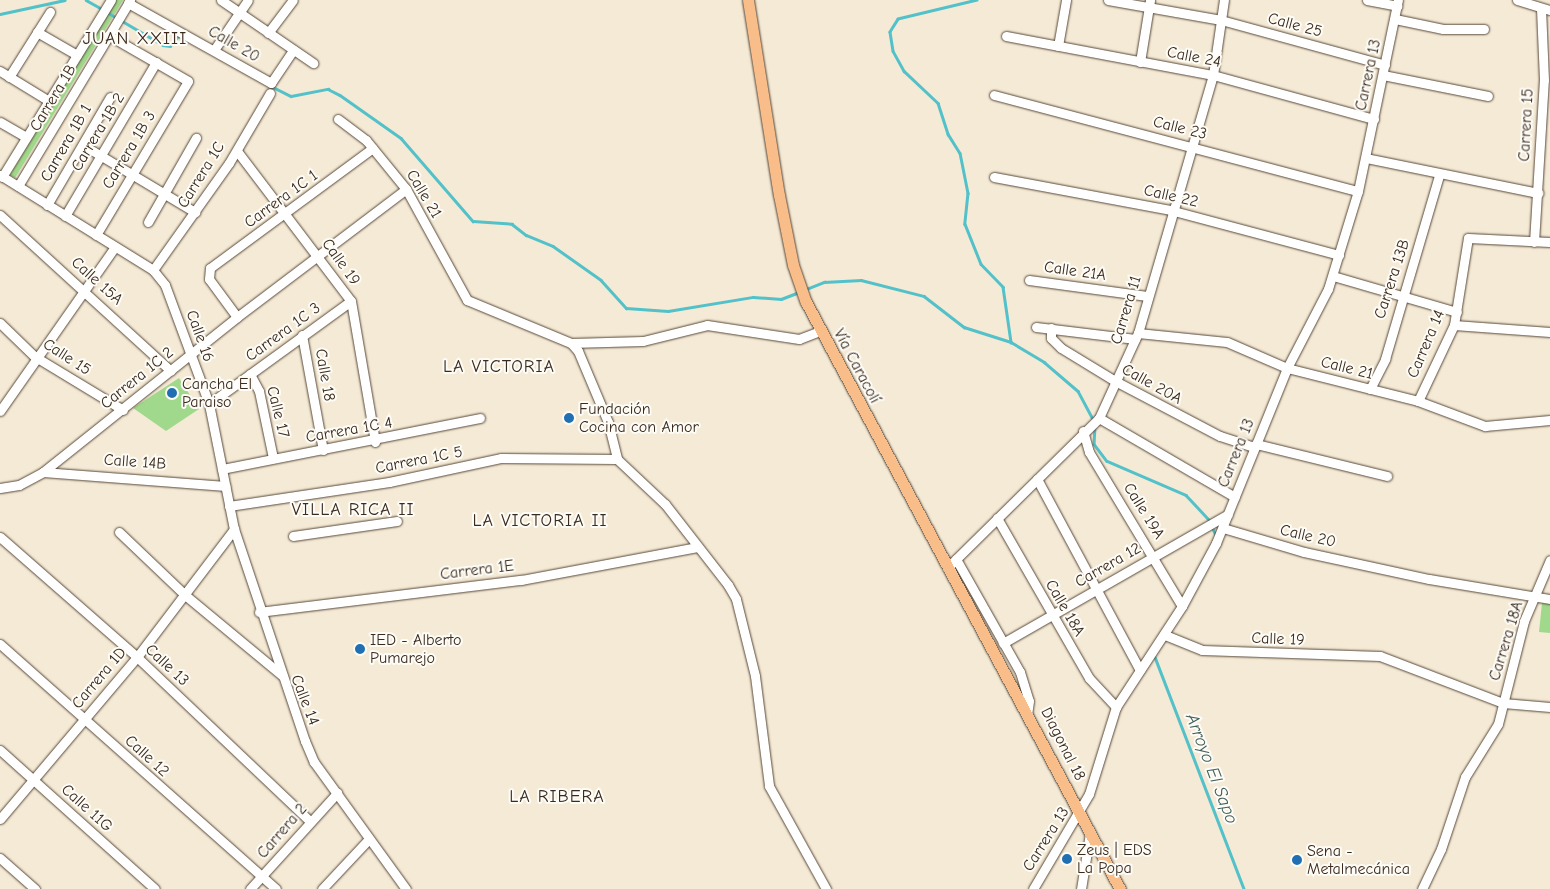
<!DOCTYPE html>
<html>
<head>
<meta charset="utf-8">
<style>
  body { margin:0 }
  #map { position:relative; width:1550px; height:889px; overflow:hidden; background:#f5ead5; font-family:"Comic Neue",sans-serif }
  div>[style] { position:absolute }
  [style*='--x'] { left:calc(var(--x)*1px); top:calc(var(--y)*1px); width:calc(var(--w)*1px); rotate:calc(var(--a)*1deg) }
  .green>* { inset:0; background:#a0d98b }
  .stream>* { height:2.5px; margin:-1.25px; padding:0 1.25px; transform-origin:1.25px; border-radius:1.25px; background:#53c1c9 }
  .roads { filter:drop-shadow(0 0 1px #574739) drop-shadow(0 0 1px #574739) }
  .minor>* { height:9px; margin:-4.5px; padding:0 4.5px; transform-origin:4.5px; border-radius:4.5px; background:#fff }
  .major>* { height:11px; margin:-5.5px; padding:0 5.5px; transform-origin:5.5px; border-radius:5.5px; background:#f8bd89 }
  .dots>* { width:14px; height:14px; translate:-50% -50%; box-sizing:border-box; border:2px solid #fdfcf7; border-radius:50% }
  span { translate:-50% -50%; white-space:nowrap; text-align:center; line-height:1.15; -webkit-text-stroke:4px #fdfcf7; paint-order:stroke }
  .street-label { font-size:16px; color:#3b2a1e }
  .poi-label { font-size:16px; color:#3b2a1e }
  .left { translate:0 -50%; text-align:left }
  .neighbourhood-label { font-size:18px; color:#3b2a1e; letter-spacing:1px }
  .water-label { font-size:18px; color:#435f5a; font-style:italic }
</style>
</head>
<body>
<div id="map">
  <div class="green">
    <div style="clip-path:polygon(116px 0,123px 0,15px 178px,10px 175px)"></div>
    <div style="clip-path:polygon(179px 378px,199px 409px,166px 431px,133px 408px)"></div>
    <div style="clip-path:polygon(1542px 603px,1550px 604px,1550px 633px,1539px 632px)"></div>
  </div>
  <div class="stream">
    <div style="--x:86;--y:0;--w:18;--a:29"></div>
    <div style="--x:977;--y:0;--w:81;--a:166.5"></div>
    <div style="--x:898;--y:19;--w:15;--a:122"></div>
    <div style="--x:890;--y:32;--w:19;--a:81"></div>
    <div style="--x:893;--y:51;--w:23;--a:61"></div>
    <div style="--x:904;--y:71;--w:47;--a:43.3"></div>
    <div style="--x:938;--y:103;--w:33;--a:72"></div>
    <div style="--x:948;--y:134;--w:22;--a:58"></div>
    <div style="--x:960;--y:153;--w:41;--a:78.7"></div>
    <div style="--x:968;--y:193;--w:31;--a:96"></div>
    <div style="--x:965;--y:224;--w:43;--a:68.2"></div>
    <div style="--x:981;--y:264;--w:32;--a:46"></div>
    <div style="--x:1003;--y:287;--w:56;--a:81.7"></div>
    <div style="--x:1011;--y:342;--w:39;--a:31"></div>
    <div style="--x:1044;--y:362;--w:45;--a:40.5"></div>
    <div style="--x:1078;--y:391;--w:30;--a:62"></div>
    <div style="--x:107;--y:12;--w:65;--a:30.5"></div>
    <div style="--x:163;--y:45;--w:7;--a:8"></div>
    <div style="--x:170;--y:46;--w:14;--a:-51"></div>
    <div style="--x:0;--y:14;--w:66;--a:-12.2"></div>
    <div style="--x:271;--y:86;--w:22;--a:27"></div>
    <div style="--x:291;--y:96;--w:38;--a:-11"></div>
    <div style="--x:328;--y:89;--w:13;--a:27"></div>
    <div style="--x:340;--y:95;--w:75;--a:35.2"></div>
    <div style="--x:401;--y:138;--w:110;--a:49.1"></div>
    <div style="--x:473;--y:221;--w:39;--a:4"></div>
    <div style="--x:512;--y:224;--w:18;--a:38"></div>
    <div style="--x:526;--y:235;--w:29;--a:22"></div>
    <div style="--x:553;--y:246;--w:59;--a:35.3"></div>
    <div style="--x:601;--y:280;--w:38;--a:48"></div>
    <div style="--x:626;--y:308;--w:42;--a:4.1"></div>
    <div style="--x:668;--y:311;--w:86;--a:-9.4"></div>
    <div style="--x:753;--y:297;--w:28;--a:4"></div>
    <div style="--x:781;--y:299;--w:19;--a:-21"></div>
    <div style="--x:804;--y:290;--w:22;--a:-22"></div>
    <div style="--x:824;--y:282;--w:37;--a:-3"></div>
    <div style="--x:861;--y:280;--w:65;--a:14.3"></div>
    <div style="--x:924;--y:296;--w:51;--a:37.8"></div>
    <div style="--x:964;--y:327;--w:49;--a:17.7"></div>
    <div style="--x:1095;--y:426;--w:18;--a:93"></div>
    <div style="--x:1094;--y:444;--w:21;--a:53"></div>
    <div style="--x:1107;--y:461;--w:86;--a:23.3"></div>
    <div style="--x:1186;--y:495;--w:33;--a:47"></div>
    <div style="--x:1213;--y:529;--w:9;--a:63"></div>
    <div style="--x:1155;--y:657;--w:248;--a:69"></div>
  </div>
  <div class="roads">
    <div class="minor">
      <div style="--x:221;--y:0;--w:112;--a:34.4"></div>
      <div style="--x:1108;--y:0;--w:115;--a:10"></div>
      <div style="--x:1221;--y:20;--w:170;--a:15.3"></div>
      <div style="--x:1367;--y:0;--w:31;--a:11"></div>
      <div style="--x:1517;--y:0;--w:34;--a:17"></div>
      <div style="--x:128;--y:3;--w:164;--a:29.2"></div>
      <div style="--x:271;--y:83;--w:40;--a:-56"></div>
      <div style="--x:1395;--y:19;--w:49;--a:11.8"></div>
      <div style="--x:1443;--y:29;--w:41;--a:0"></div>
      <div style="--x:37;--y:32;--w:46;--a:29.9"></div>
      <div style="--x:268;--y:33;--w:41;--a:-52.9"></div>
      <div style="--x:1006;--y:36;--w:211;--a:10.7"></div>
      <div style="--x:1213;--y:75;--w:167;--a:15.3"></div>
      <div style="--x:1058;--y:46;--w:47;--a:-80.1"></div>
      <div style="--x:214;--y:50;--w:60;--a:-55.8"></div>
      <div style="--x:1140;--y:62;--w:63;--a:-80.8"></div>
      <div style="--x:0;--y:71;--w:57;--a:31.5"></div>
      <div style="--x:1383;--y:75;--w:107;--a:11.3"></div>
      <div style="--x:9;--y:77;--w:77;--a:-57.8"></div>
      <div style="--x:994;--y:95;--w:376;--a:14.8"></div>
      <div style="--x:338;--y:119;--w:35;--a:37"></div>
      <div style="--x:366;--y:140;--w:63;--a:50.8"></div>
      <div style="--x:406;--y:189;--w:127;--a:61.2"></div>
      <div style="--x:467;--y:300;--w:113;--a:22.5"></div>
      <div style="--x:571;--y:343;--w:11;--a:49"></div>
      <div style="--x:578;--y:351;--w:77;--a:67.1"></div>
      <div style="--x:608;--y:422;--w:38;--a:76"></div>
      <div style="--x:617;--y:459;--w:66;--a:43.2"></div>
      <div style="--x:665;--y:504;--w:103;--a:52.1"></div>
      <div style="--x:728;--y:585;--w:16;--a:60"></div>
      <div style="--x:736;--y:599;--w:79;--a:76.1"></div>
      <div style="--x:755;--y:676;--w:111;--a:82.7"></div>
      <div style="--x:769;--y:786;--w:118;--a:61"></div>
      <div style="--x:0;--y:122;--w:30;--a:30"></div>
      <div style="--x:83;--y:145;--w:131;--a:30.9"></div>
      <div style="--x:237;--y:151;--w:188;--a:52.8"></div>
      <div style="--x:351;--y:301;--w:143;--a:80.3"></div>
      <div style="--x:1366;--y:158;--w:176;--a:11.5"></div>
      <div style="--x:0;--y:175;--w:180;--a:31.8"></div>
      <div style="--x:153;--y:270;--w:19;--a:51"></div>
      <div style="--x:165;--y:285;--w:127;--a:69.7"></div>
      <div style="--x:209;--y:404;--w:127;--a:78.7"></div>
      <div style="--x:234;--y:529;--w:224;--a:71.5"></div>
      <div style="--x:305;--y:741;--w:23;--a:67"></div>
      <div style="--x:314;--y:762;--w:157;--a:54.1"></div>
      <div style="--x:2;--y:177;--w:208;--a:-58.4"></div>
      <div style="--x:994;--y:177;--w:179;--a:10.6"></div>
      <div style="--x:1170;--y:210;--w:175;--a:14.9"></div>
      <div style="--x:18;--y:186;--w:217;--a:-58.9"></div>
      <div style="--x:47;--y:205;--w:125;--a:-59.7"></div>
      <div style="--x:0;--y:215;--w:231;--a:42.4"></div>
      <div style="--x:65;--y:216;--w:179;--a:-59.4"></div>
      <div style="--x:148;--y:222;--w:97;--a:-60.3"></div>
      <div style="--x:96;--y:235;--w:179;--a:-59.1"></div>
      <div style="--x:188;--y:81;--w:92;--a:-150.1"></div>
      <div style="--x:1534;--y:242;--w:162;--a:-86.5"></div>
      <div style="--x:1544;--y:80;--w:71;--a:-92.4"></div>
      <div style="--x:153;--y:270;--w:131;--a:-54.6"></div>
      <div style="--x:229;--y:163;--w:81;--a:-59.6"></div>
      <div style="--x:1333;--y:276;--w:129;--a:16.2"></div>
      <div style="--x:1029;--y:280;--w:119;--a:7.7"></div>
      <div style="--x:237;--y:317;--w:47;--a:-126.4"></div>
      <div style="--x:209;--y:279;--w:11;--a:-85"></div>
      <div style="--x:210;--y:268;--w:202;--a:-36.4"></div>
      <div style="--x:0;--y:323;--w:47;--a:44.1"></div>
      <div style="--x:34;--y:356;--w:104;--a:31.2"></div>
      <div style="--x:1454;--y:325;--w:96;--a:4.2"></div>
      <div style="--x:1036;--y:327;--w:100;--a:6.9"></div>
      <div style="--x:1051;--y:328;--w:10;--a:90"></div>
      <div style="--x:1051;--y:338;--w:14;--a:45"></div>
      <div style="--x:1061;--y:348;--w:66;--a:31.3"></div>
      <div style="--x:1117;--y:382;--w:116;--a:27.7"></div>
      <div style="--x:1220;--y:436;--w:36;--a:18"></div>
      <div style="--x:1138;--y:333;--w:89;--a:5.8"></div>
      <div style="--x:1227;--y:342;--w:65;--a:23.4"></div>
      <div style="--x:1287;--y:368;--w:135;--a:14.1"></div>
      <div style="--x:1418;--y:401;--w:72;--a:20.5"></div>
      <div style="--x:1485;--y:426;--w:65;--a:-5.3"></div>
      <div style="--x:302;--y:335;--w:117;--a:79.7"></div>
      <div style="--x:571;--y:343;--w:72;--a:-1.6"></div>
      <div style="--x:643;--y:341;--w:66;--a:-14"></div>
      <div style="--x:707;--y:325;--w:93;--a:8.7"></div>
      <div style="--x:799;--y:339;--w:22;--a:-21"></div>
      <div style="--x:250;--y:374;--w:19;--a:62"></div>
      <div style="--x:259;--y:391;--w:68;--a:78.2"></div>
      <div style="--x:1370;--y:389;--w:34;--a:-63"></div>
      <div style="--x:1385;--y:359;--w:191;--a:-73.6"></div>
      <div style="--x:1418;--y:401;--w:84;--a:-64.7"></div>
      <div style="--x:1454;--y:325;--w:88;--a:-80.9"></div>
      <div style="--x:1468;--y:238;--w:82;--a:2.8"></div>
      <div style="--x:209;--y:404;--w:175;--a:-36"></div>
      <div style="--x:0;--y:411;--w:200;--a:-55"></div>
      <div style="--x:1099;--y:418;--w:157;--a:30.2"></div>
      <div style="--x:1083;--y:431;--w:22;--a:74"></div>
      <div style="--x:1089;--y:452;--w:180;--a:58.9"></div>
      <div style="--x:1256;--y:444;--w:135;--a:13.7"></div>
      <div style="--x:222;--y:469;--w:263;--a:-11.2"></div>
      <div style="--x:43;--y:472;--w:183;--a:4.4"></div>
      <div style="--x:1037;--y:479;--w:217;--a:61.7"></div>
      <div style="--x:0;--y:488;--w:19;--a:-9"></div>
      <div style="--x:19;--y:485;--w:27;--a:-28"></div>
      <div style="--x:43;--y:472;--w:248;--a:-38.6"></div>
      <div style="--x:237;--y:317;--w:212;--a:-37.1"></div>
      <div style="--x:229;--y:506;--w:162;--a:-8.5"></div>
      <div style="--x:389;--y:482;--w:115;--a:-12.1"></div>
      <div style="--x:501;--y:458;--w:116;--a:0.5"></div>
      <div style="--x:997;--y:518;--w:185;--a:60.1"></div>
      <div style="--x:1089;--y:678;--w:40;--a:47"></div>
      <div style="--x:1223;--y:528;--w:84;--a:16.5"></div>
      <div style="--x:1304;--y:552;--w:128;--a:12.2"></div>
      <div style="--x:1429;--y:579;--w:123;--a:9.4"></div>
      <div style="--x:119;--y:532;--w:91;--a:43.7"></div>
      <div style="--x:185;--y:595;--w:127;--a:39.6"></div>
      <div style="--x:293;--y:536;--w:105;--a:-8.2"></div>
      <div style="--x:0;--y:537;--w:182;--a:41.2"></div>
      <div style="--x:137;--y:657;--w:237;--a:43.5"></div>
      <div style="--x:956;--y:559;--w:130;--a:60.5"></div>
      <div style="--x:1020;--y:672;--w:30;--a:73"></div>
      <div style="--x:1029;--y:701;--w:14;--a:98"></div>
      <div style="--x:947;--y:568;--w:214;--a:-44.6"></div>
      <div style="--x:1099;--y:418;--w:94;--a:-65.4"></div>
      <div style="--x:1138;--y:333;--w:269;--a:-73.8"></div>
      <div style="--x:1213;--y:75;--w:76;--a:-81.7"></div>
      <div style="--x:259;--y:612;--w:264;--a:-7"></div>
      <div style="--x:521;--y:580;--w:179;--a:-10.6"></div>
      <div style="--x:1165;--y:635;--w:40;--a:22"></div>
      <div style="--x:1202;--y:650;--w:178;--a:1.9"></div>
      <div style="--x:1380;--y:656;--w:132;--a:20.9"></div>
      <div style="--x:1503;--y:703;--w:47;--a:4.9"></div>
      <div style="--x:1003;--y:643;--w:259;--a:-29.8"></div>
      <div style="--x:0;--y:644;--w:369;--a:41.6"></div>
      <div style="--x:0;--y:750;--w:208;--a:41.9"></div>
      <div style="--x:0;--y:819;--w:212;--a:-49.8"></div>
      <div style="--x:137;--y:657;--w:161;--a:-52.8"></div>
      <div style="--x:0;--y:858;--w:47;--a:41.5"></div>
      <div style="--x:250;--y:889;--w:130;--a:-47.8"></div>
      <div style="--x:322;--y:889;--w:69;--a:-46.8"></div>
      <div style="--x:1033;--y:889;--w:110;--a:-59.5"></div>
      <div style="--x:1089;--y:794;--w:91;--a:-72.8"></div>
      <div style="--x:1116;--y:707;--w:121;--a:-56.8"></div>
      <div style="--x:1182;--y:606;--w:72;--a:-61.6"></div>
      <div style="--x:1216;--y:543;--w:189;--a:-67.9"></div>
      <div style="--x:1287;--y:368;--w:89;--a:-62.6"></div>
      <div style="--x:1328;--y:289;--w:102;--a:-73"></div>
      <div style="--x:1358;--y:191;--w:195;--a:-78.2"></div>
      <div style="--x:1081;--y:889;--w:57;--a:-80.9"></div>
      <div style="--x:1422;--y:889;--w:44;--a:-64.6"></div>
      <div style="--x:1441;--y:849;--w:76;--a:-71.6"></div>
      <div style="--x:1465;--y:777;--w:62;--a:-58.1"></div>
      <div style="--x:1498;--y:724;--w:106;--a:-75.8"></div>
      <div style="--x:1524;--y:621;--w:66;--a:-66.9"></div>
    </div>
    <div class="major">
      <div style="--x:748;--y:0;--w:197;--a:81"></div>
      <div style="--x:779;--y:195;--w:71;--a:78.7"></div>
      <div style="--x:793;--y:265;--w:39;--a:71"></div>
      <div style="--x:806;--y:302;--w:666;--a:61.86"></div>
    </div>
  </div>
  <div class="dots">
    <div style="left:172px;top:393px;background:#1f6fb2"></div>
    <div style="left:569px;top:418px;background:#1f6fb2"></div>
    <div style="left:360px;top:649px;background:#1f6fb2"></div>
    <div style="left:1067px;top:859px;background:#1f6fb2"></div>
    <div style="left:1297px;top:860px;background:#1f6fb2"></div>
  </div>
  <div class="street-label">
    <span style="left:1295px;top:25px;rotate:15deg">Calle 25</span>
    <span style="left:234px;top:44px;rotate:30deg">Calle 20</span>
    <span style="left:1194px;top:57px;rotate:11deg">Calle 24</span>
    <span style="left:1368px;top:75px;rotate:-78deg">Carrera 13</span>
    <span style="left:53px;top:98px;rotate:-59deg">Carrera 1B</span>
    <span style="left:1526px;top:125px;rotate:-87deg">Carrera 15</span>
    <span style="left:1180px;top:128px;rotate:14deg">Calle 23</span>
    <span style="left:98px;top:132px;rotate:-59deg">Carrera 1B 2</span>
    <span style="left:66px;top:143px;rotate:-60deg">Carrera 1B 1</span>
    <span style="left:129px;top:150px;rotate:-59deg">Carrera 1B 3</span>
    <span style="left:201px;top:175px;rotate:-58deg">Carrera 1C</span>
    <span style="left:424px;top:194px;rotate:59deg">Calle 21</span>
    <span style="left:1171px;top:196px;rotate:13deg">Calle 22</span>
    <span style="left:281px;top:199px;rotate:-36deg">Carrera 1C 1</span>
    <span style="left:341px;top:262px;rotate:54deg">Calle 19</span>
    <span style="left:1075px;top:271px;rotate:8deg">Calle 21A</span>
    <span style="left:1392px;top:279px;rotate:-72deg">Carrera 13B</span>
    <span style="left:97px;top:281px;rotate:42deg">Calle 15A</span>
    <span style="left:1126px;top:310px;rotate:-73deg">Carrera 11</span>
    <span style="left:283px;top:332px;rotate:-36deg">Carrera 1C 3</span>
    <span style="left:200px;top:336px;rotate:70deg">Calle 16</span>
    <span style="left:1426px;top:344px;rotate:-67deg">Carrera 14</span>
    <span style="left:67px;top:357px;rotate:33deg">Calle 15</span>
    <span style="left:857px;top:366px;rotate:62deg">Vía Caracolí</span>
    <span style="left:1347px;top:368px;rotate:14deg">Calle 21</span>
    <span style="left:325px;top:375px;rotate:80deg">Calle 18</span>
    <span style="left:137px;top:378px;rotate:-39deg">Carrera 1C 2</span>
    <span style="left:1152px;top:384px;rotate:29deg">Calle 20A</span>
    <span style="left:278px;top:412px;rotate:76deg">Calle 17</span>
    <span style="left:349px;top:430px;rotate:-10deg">Carrera 1C 4</span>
    <span style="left:1236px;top:453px;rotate:-68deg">Carrera 13</span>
    <span style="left:419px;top:460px;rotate:-11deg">Carrera 1C 5</span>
    <span style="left:135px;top:462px;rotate:4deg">Calle 14B</span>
    <span style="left:1144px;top:511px;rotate:58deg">Calle 19A</span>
    <span style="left:1308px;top:536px;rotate:13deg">Calle 20</span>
    <span style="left:1108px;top:565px;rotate:-30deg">Carrera 12</span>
    <span style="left:477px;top:570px;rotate:-7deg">Carrera 1E</span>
    <span style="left:1065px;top:608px;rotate:60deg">Calle 18A</span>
    <span style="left:1278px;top:639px;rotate:2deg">Calle 19</span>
    <span style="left:1506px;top:641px;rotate:-73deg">Carrera 18A</span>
    <span style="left:167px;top:665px;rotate:43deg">Calle 13</span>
    <span style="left:99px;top:678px;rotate:-50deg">Carrera 1D</span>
    <span style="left:305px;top:700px;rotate:69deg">Calle 14</span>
    <span style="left:1063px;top:744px;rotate:63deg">Diagonal 18</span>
    <span style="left:147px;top:756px;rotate:42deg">Calle 12</span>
    <span style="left:87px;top:808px;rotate:42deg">Calle 11G</span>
    <span style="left:282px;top:831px;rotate:-49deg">Carrera 2</span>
    <span style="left:1046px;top:839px;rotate:-58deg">Carrera 13</span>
  </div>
  <div class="poi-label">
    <span class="left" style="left:182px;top:393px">Cancha El<br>Paraiso</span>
    <span class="left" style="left:579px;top:418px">Fundación<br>Cocina con Amor</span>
    <span class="left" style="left:370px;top:649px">IED - Alberto<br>Pumarejo</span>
    <span class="left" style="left:1077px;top:859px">Zeus | EDS<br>La Popa</span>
    <span class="left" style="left:1307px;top:860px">Sena -<br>Metalmecánica</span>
  </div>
  <div class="neighbourhood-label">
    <span style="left:135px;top:39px">JUAN XXIII</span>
    <span style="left:499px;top:367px">LA VICTORIA</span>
    <span style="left:353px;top:510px">VILLA RICA II</span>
    <span style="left:540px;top:521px">LA VICTORIA II</span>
    <span style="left:557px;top:797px">LA RIBERA</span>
  </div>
  <div class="water-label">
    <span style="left:1211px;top:769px;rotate:69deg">Arroyo El Sapo</span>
  </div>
</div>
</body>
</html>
